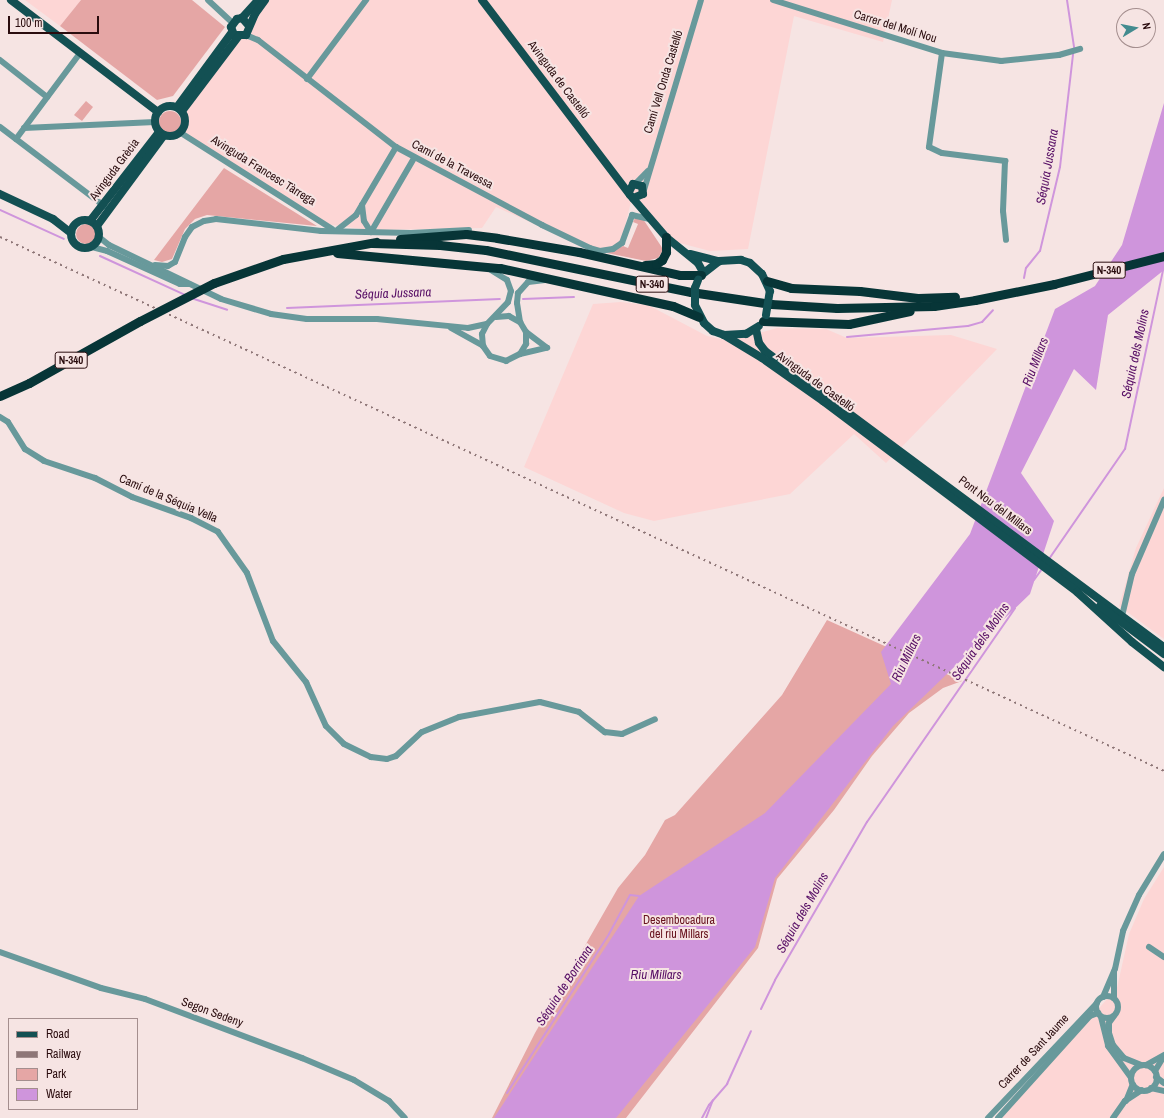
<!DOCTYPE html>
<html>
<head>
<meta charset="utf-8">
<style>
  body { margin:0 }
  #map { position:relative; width:1164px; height:1118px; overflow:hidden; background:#f6e4e3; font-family:"Archivo Narrow",sans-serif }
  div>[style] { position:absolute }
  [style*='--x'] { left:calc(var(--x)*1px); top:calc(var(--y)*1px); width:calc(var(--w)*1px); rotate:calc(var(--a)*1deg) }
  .built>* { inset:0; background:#fdd6d5 }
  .green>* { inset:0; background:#e5a6a5 }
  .round { border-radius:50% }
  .water>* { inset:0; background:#cf95dc }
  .stream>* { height:2px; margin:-1px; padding:0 1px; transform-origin:1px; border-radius:1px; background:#cf95dc }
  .minor>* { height:6px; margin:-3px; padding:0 3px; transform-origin:3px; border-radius:3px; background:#68999b }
  .minor>.ring { margin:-3px; padding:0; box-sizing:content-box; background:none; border:6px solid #68999b; border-radius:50% }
  .major>* { height:8px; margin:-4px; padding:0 4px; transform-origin:4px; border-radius:4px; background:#135053 }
  .major>.ring { margin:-4px; padding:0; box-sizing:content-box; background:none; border:8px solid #135053; border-radius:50% }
  .highway>* { height:9px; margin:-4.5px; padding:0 4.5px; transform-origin:4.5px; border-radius:4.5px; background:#073537 }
  .rail>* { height:2px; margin-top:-1px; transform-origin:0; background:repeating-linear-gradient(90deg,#8e7677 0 2px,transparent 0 6px) }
  .major-bridge>* { height:8px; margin:-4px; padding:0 4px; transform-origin:4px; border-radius:4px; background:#135053 }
  .highway-bridge>* { height:9px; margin:-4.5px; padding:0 4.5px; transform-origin:4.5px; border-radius:4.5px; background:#073537 }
  span { translate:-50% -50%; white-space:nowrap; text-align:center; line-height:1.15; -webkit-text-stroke:4px #f6e4e3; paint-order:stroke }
  .shield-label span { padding:1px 3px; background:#f6e4e3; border:1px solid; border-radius:3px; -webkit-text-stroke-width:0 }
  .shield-label { font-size:11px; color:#2a0c0e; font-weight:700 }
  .street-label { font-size:12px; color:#2a0c0e }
  .park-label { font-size:12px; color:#67121d }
  .water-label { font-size:13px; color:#570e65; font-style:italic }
  .legend { position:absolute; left:8px; top:1018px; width:130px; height:92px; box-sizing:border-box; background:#f6e4e3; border:1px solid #a48e8e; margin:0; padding:5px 7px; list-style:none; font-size:12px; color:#2a0c0e }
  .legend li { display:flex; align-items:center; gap:8px; height:20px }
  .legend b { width:20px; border:1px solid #a48e8e }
  .north { position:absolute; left:1116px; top:8px; width:40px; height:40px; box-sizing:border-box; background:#f6e4e3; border:1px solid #a48e8e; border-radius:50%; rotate:80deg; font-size:11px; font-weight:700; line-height:16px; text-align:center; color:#2a0c0e }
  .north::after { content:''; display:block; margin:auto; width:14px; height:18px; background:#438b8f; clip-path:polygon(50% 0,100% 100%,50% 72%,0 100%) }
  .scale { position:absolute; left:8px; top:16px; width:91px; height:18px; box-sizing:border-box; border:2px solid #2a0c0e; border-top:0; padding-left:5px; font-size:12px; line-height:14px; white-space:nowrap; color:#2a0c0e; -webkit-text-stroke:3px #f6e4e3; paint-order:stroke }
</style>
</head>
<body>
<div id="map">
  <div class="built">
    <div style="clip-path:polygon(25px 0,81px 0,60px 26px)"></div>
    <div style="clip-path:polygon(265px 0,892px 0,883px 42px,794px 16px,748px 249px,710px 251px,676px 242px,631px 202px,621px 242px,600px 253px,496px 207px,482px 228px,369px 230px,326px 224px,175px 128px)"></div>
    <div style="clip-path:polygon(621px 302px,648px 305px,707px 336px,730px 341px,777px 328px,826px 329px,847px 338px,951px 335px,997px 349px,886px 463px,854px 434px,790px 494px,654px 521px,624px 513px,524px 467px,593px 304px)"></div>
    <div style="clip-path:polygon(1164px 488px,1164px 639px,1119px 606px,1136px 548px)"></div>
    <div style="clip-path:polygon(1164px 867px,1164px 1118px,1001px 1118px,1117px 988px,1129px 934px,1144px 899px)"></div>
  </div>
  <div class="green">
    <div style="clip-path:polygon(81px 0,192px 0,225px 27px,173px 96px,157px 100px,60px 26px)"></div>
    <div style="clip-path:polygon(86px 101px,93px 107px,82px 121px,74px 115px)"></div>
    <div class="round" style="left:159px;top:111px;width:22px;height:22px"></div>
    <div style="clip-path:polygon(224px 168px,317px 226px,207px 215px,195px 219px,185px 229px,172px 259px,162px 262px,154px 260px)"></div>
    <div style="clip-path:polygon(635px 218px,643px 219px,661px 246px,663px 250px,658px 258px,646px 261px,607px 253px,623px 246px,628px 248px,638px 224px,633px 222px)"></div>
    <div class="round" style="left:76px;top:224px;width:20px;height:20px"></div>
    <div style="clip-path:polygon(827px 620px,962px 681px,943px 688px,909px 713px,872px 756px,834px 810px,777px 879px,758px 948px,626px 1118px,492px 1118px,535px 1033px,618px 888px,645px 855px,665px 820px,675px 815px,782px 695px)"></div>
  </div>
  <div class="water">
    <div style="clip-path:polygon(1164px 103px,1164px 270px,1108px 315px,1096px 390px,1074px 369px,1021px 473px,1054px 521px,1030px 594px,893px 726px,775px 878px,755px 947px,616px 1118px,494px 1118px,639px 896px,765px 813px,891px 684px,881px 652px,970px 534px,1055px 309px,1095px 286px,1122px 245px)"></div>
  </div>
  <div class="stream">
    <div style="--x:1067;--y:0;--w:48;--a:81.5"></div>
    <div style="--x:0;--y:210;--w:70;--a:24.4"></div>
    <div style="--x:100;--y:256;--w:94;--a:24.6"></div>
    <div style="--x:1024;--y:278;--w:10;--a:-79"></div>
    <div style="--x:1026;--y:268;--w:22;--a:-51"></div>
    <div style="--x:1040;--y:251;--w:86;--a:-76.6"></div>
    <div style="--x:1060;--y:167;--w:114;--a:-83.4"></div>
    <div style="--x:191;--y:298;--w:38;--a:18"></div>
    <div style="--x:523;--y:299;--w:51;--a:-2.2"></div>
    <div style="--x:287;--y:308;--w:213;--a:-2.4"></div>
    <div style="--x:847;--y:337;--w:121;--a:-5.2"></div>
    <div style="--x:968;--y:326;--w:15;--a:-16"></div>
    <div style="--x:982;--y:322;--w:16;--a:-47"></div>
    <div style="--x:1049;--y:559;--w:134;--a:-55.4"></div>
    <div style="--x:1125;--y:449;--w:187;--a:-78"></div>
    <div style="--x:1034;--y:580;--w:14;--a:-54"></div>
    <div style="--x:761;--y:1009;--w:32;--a:-64"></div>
    <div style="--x:775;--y:980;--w:183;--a:-59.8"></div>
    <div style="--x:867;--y:822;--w:260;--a:-55.3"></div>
    <div style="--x:507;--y:1093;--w:189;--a:-57.3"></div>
    <div style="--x:609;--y:934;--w:44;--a:-61.7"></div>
    <div style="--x:630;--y:895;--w:9;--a:6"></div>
    <div style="--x:702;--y:1118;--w:15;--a:-62"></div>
    <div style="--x:709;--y:1105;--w:28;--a:-49"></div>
    <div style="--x:727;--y:1084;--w:58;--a:-65.6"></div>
    <div style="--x:706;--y:1118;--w:19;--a:-69"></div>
  </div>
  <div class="minor">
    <div style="--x:208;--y:0;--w:33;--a:43"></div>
    <div style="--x:773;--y:0;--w:177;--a:17.4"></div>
    <div style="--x:942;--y:53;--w:60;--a:7.7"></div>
    <div style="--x:1001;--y:61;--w:58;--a:-5.9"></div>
    <div style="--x:1059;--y:55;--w:22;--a:-16"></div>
    <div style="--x:246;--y:35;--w:13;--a:23"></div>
    <div style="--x:258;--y:40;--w:175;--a:37.8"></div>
    <div style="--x:396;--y:147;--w:166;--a:28.1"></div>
    <div style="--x:542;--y:225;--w:53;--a:25.6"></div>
    <div style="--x:590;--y:248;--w:10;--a:17"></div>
    <div style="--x:600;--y:251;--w:13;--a:-9"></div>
    <div style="--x:613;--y:249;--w:11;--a:-34"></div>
    <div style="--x:622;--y:243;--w:30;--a:-70"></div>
    <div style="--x:632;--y:215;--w:17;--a:13"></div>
    <div style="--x:942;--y:53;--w:95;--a:97.9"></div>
    <div style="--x:929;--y:147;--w:14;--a:25"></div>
    <div style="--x:942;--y:153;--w:64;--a:7.2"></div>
    <div style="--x:1005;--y:161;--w:50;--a:92.3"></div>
    <div style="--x:1003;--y:211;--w:29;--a:84"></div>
    <div style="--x:0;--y:60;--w:60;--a:38.2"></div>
    <div style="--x:307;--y:79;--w:99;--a:-53.2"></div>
    <div style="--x:0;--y:127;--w:131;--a:37.2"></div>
    <div style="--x:24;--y:128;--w:131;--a:-2.6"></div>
    <div style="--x:181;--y:133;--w:179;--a:32.4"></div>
    <div style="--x:16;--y:139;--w:107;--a:-53.3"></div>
    <div style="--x:636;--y:183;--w:17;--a:-45"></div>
    <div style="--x:644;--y:190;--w:198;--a:-73.3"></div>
    <div style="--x:362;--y:205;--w:16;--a:83"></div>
    <div style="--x:364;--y:221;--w:13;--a:58"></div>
    <div style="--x:371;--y:232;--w:86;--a:-59.8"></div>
    <div style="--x:337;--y:230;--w:24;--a:-38"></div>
    <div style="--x:356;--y:215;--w:79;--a:-59.5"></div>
    <div style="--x:99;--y:237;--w:13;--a:39"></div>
    <div style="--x:109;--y:245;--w:124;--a:25.7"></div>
    <div style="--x:221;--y:299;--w:52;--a:16.7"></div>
    <div style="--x:271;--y:314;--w:36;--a:8"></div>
    <div style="--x:307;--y:319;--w:70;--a:0"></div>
    <div style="--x:377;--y:319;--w:91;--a:5.6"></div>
    <div style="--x:468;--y:328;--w:19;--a:-12"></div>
    <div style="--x:487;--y:324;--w:30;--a:-46"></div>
    <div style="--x:508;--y:302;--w:11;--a:-75"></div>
    <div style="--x:511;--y:291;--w:12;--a:-110"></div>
    <div style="--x:507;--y:280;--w:19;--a:-148"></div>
    <div style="--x:92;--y:247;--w:16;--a:15"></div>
    <div style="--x:107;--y:251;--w:80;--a:24.3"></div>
    <div style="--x:180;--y:284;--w:9;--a:0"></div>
    <div style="--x:155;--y:265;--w:13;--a:4"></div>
    <div style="--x:168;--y:266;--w:8;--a:-30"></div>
    <div style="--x:175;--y:262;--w:27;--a:-68"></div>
    <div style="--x:185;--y:237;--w:12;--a:-55"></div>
    <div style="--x:192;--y:227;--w:13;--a:-27"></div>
    <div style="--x:204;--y:221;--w:12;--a:-9"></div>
    <div style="--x:216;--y:219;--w:106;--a:6.5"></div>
    <div style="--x:321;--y:231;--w:90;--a:1.3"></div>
    <div style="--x:411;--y:233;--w:58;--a:-3"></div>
    <div style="--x:545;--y:280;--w:17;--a:173"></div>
    <div style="--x:528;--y:282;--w:15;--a:132"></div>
    <div style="--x:518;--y:293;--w:10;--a:96"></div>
    <div style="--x:517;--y:303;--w:19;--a:81"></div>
    <div style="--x:520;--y:322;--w:12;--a:59"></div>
    <div style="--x:526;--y:332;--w:26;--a:37"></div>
    <div style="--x:496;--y:317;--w:13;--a:-4"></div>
    <div style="--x:509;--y:316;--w:13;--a:29"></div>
    <div style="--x:451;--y:328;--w:37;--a:29"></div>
    <div style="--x:483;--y:346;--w:12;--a:55"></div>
    <div style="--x:490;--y:356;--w:17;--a:17"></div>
    <div style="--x:506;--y:361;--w:16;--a:-27"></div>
    <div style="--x:520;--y:354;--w:28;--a:-13"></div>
    <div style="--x:483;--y:346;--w:12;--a:-95"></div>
    <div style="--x:482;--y:334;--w:11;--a:-63"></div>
    <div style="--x:520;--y:354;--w:12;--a:-59"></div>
    <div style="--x:526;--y:344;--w:12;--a:-90"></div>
    <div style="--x:0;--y:417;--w:9;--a:32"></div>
    <div style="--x:8;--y:422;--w:32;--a:58"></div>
    <div style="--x:25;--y:449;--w:22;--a:32"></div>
    <div style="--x:44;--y:461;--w:54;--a:18.4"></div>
    <div style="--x:95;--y:478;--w:42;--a:27.2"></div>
    <div style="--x:132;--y:497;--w:63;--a:19.6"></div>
    <div style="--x:191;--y:518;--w:30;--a:27"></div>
    <div style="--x:218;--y:532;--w:50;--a:54.7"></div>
    <div style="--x:247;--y:573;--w:73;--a:69.1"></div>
    <div style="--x:273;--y:641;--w:53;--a:51.2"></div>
    <div style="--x:306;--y:682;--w:48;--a:65.6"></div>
    <div style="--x:326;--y:726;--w:25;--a:45"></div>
    <div style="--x:344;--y:744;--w:30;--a:26"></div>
    <div style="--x:371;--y:757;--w:16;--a:7"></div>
    <div style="--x:387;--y:759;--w:9;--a:-18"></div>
    <div style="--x:396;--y:756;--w:35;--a:-43"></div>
    <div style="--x:422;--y:732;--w:40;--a:-22"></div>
    <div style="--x:459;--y:717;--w:82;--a:-10.5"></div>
    <div style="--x:540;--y:702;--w:40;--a:14.4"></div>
    <div style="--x:579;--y:712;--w:33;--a:38"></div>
    <div style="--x:605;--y:732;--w:17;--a:7"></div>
    <div style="--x:622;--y:734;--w:36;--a:-24"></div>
    <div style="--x:1122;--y:616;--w:43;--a:-76.6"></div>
    <div style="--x:1132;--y:574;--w:81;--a:-66.6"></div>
    <div style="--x:1149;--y:947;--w:18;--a:34"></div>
    <div style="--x:0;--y:952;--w:107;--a:19.6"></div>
    <div style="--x:101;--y:988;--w:45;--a:14"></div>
    <div style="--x:145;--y:999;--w:168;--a:20.6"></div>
    <div style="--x:302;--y:1058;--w:56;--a:22.9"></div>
    <div style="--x:354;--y:1080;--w:41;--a:31"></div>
    <div style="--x:389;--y:1101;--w:23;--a:47"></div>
    <div class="ring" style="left:1096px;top:996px;width:16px;height:16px"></div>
    <div style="--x:1103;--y:997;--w:30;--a:-67"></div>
    <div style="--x:1115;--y:969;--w:39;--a:-78"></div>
    <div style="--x:1123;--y:931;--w:39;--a:-66"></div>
    <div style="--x:1139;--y:895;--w:48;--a:-58.6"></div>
    <div style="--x:1114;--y:998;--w:26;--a:-90"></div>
    <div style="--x:1114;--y:1016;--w:9;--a:126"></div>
    <div style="--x:1109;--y:1023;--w:10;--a:90"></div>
    <div style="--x:1109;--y:1033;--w:13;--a:72"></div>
    <div style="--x:1113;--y:1045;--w:17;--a:50"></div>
    <div style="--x:1124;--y:1058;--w:18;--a:22"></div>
    <div style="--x:1101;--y:1017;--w:30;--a:76"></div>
    <div style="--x:1108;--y:1046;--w:39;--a:54"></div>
    <div style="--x:1146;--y:1065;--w:21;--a:-29"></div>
    <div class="ring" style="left:1131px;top:1065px;width:20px;height:20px"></div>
    <div style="--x:1155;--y:1071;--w:17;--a:-59"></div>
    <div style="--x:1156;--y:1077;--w:10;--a:37"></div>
    <div style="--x:1151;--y:1088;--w:13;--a:13"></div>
    <div style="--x:1126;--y:1101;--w:18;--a:-68"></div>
    <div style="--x:988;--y:1118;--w:158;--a:-46.5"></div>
    <div style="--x:998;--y:1118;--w:137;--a:-48"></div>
    <div style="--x:1090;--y:1016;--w:9;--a:-21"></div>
    <div style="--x:1113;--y:1118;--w:21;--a:-55"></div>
    <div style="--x:1125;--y:1101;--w:20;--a:-33"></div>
  </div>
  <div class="major">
    <div style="--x:11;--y:0;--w:185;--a:37.3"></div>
    <div style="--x:482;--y:0;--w:245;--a:52.8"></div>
    <div style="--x:630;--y:195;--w:55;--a:49.4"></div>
    <div style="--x:666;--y:237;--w:41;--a:39.1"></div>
    <div style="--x:698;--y:263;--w:10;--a:61"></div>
    <div style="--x:242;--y:18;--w:24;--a:-48"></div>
    <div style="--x:249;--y:26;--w:11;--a:-131"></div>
    <div style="--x:242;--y:18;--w:5;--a:169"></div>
    <div style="--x:237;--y:19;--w:10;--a:127"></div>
    <div style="--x:231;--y:27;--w:9;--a:69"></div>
    <div style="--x:234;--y:35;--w:12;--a:0"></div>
    <div style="--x:246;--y:35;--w:23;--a:-67"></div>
    <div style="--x:255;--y:14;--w:17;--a:-54"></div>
    <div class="ring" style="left:155px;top:106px;width:22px;height:22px"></div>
    <div style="--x:177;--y:107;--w:93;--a:-53.7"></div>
    <div style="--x:182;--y:111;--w:93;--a:-52.9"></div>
    <div style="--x:629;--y:192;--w:9;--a:-63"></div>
    <div style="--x:633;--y:184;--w:9;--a:13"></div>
    <div style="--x:642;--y:186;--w:8;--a:83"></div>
    <div style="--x:643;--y:194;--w:11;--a:158"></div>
    <div style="--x:0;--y:194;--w:59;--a:25.3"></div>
    <div style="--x:53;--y:219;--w:23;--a:38"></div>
    <div class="ring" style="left:71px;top:220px;width:20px;height:20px"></div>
    <div style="--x:90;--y:221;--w:113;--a:-52.2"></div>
    <div style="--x:97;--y:226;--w:113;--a:-53.6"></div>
    <div style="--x:690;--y:254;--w:30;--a:14"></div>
    <div style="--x:700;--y:276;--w:24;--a:-38"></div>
    <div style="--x:719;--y:261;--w:22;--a:-3"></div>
    <div style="--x:741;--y:260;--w:9;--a:18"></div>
    <div style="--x:750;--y:263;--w:16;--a:43"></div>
    <div style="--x:762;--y:274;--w:19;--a:65"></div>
    <div style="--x:695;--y:305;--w:20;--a:63"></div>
    <div style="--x:704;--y:323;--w:12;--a:42"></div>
    <div style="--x:713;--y:331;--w:12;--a:20"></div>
    <div style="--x:724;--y:335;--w:22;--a:-3"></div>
    <div style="--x:746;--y:334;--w:15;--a:-32"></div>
    <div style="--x:756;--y:329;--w:14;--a:78"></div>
    <div style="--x:759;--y:343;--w:10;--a:53"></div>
    <div style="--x:765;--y:351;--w:497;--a:36.6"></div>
    <div style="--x:724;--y:335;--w:44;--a:31.2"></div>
    <div style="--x:762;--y:358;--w:75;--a:35.2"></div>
    <div style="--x:823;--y:401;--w:318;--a:36.9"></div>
    <div style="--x:1077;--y:592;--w:74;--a:42.3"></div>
    <div style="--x:1132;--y:642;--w:41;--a:38"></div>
    <div style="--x:1100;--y:606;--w:80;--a:36.9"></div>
  </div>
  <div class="highway">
    <div style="--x:400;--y:239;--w:66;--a:-4.3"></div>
    <div style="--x:466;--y:234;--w:31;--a:7"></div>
    <div style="--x:497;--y:238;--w:83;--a:9.7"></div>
    <div style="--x:579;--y:252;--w:104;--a:12.8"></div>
    <div style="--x:680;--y:275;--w:21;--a:0"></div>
    <div style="--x:372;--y:243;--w:68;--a:1.7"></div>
    <div style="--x:440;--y:245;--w:46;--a:6.2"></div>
    <div style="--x:486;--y:250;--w:209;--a:11.6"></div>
    <div style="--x:691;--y:292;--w:81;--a:8.5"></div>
    <div style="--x:771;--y:304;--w:66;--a:3.5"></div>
    <div style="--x:837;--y:308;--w:97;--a:-1.2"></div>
    <div style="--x:934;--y:306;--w:41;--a:-8.3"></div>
    <div style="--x:975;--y:300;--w:81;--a:-11.4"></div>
    <div style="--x:1054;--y:284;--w:114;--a:-14.3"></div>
    <div style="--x:337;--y:253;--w:164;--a:5.3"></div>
    <div style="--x:500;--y:268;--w:177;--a:12.4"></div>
    <div style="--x:673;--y:306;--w:28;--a:23"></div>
    <div style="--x:645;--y:265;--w:11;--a:-5"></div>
    <div style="--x:656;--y:264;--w:7;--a:-34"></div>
    <div style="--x:662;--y:260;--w:9;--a:-63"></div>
    <div style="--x:666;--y:252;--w:15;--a:-90"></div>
    <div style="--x:767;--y:281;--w:25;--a:16"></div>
    <div style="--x:791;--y:288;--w:69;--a:2.5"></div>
    <div style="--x:860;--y:291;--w:58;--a:6.9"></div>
    <div style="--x:918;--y:298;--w:37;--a:-2"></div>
    <div style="--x:214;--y:283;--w:73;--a:-19.2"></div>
    <div style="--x:283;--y:259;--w:95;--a:-10.4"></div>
    <div style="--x:763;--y:321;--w:86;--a:2"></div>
    <div style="--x:849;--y:324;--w:62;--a:-12"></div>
    <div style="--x:0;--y:396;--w:32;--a:-24"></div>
    <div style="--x:29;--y:383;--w:127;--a:-29.2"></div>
  </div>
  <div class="rail">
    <div style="--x:0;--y:237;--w:1281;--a:24.64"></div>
  </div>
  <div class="major-bridge">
    <div style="--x:695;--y:305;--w:17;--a:-90"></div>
    <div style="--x:695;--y:288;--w:9;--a:-69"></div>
    <div style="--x:766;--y:315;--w:24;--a:-81"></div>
  </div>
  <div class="highway-bridge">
    <div style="--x:140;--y:321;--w:83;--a:-27.2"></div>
  </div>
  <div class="shield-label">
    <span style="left:1109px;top:270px">N-340</span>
    <span style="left:652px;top:284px">N-340</span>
    <span style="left:71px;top:360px">N-340</span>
  </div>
  <div class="street-label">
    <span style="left:895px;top:27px;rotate:17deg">Carrer del Molí Nou</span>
    <span style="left:558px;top:80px;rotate:53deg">Avinguda de Castelló</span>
    <span style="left:664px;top:82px;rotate:-73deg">Camí Vell Onda Castelló</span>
    <span style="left:452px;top:165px;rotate:28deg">Camí de la Travessa</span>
    <span style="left:115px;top:170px;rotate:-53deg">Avinguda Grècia</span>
    <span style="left:263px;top:171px;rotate:32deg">Avinguda Francesc Tàrrega</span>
    <span style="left:815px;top:382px;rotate:36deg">Avinguda de Castelló</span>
    <span style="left:168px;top:499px;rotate:23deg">Camí de la Séquia Vella</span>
    <span style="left:995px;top:506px;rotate:37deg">Pont Nou del Millars</span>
    <span style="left:212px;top:1013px;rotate:20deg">Segon Sedeny</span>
    <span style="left:1034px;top:1052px;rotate:-47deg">Carrer de Sant Jaume</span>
  </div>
  <div class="park-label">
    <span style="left:679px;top:928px">Desembocadura<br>del riu Millars</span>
  </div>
  <div class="water-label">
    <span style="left:1048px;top:167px;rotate:-80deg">Séquia Jussana</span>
    <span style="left:393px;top:294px;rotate:-2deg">Séquia Jussana</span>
    <span style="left:1136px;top:354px;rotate:-78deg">Séquia dels Molins</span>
    <span style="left:1036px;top:362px;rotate:-69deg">Riu Millars</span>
    <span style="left:981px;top:642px;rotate:-55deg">Séquia dels Molins</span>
    <span style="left:907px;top:658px;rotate:-64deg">Riu Millars</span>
    <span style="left:803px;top:913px;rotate:-60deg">Séquia dels Molins</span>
    <span style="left:656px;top:975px">Riu Millars</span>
    <span style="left:565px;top:986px;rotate:-57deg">Séquia de Borriana</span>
  </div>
  <ul class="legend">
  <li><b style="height:5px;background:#135053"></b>Road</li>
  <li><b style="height:5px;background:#8e7677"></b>Railway</li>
  <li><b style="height:11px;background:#e5a6a5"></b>Park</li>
  <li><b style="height:11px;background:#cf95dc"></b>Water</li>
  </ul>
  <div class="north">N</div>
  <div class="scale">100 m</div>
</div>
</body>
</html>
